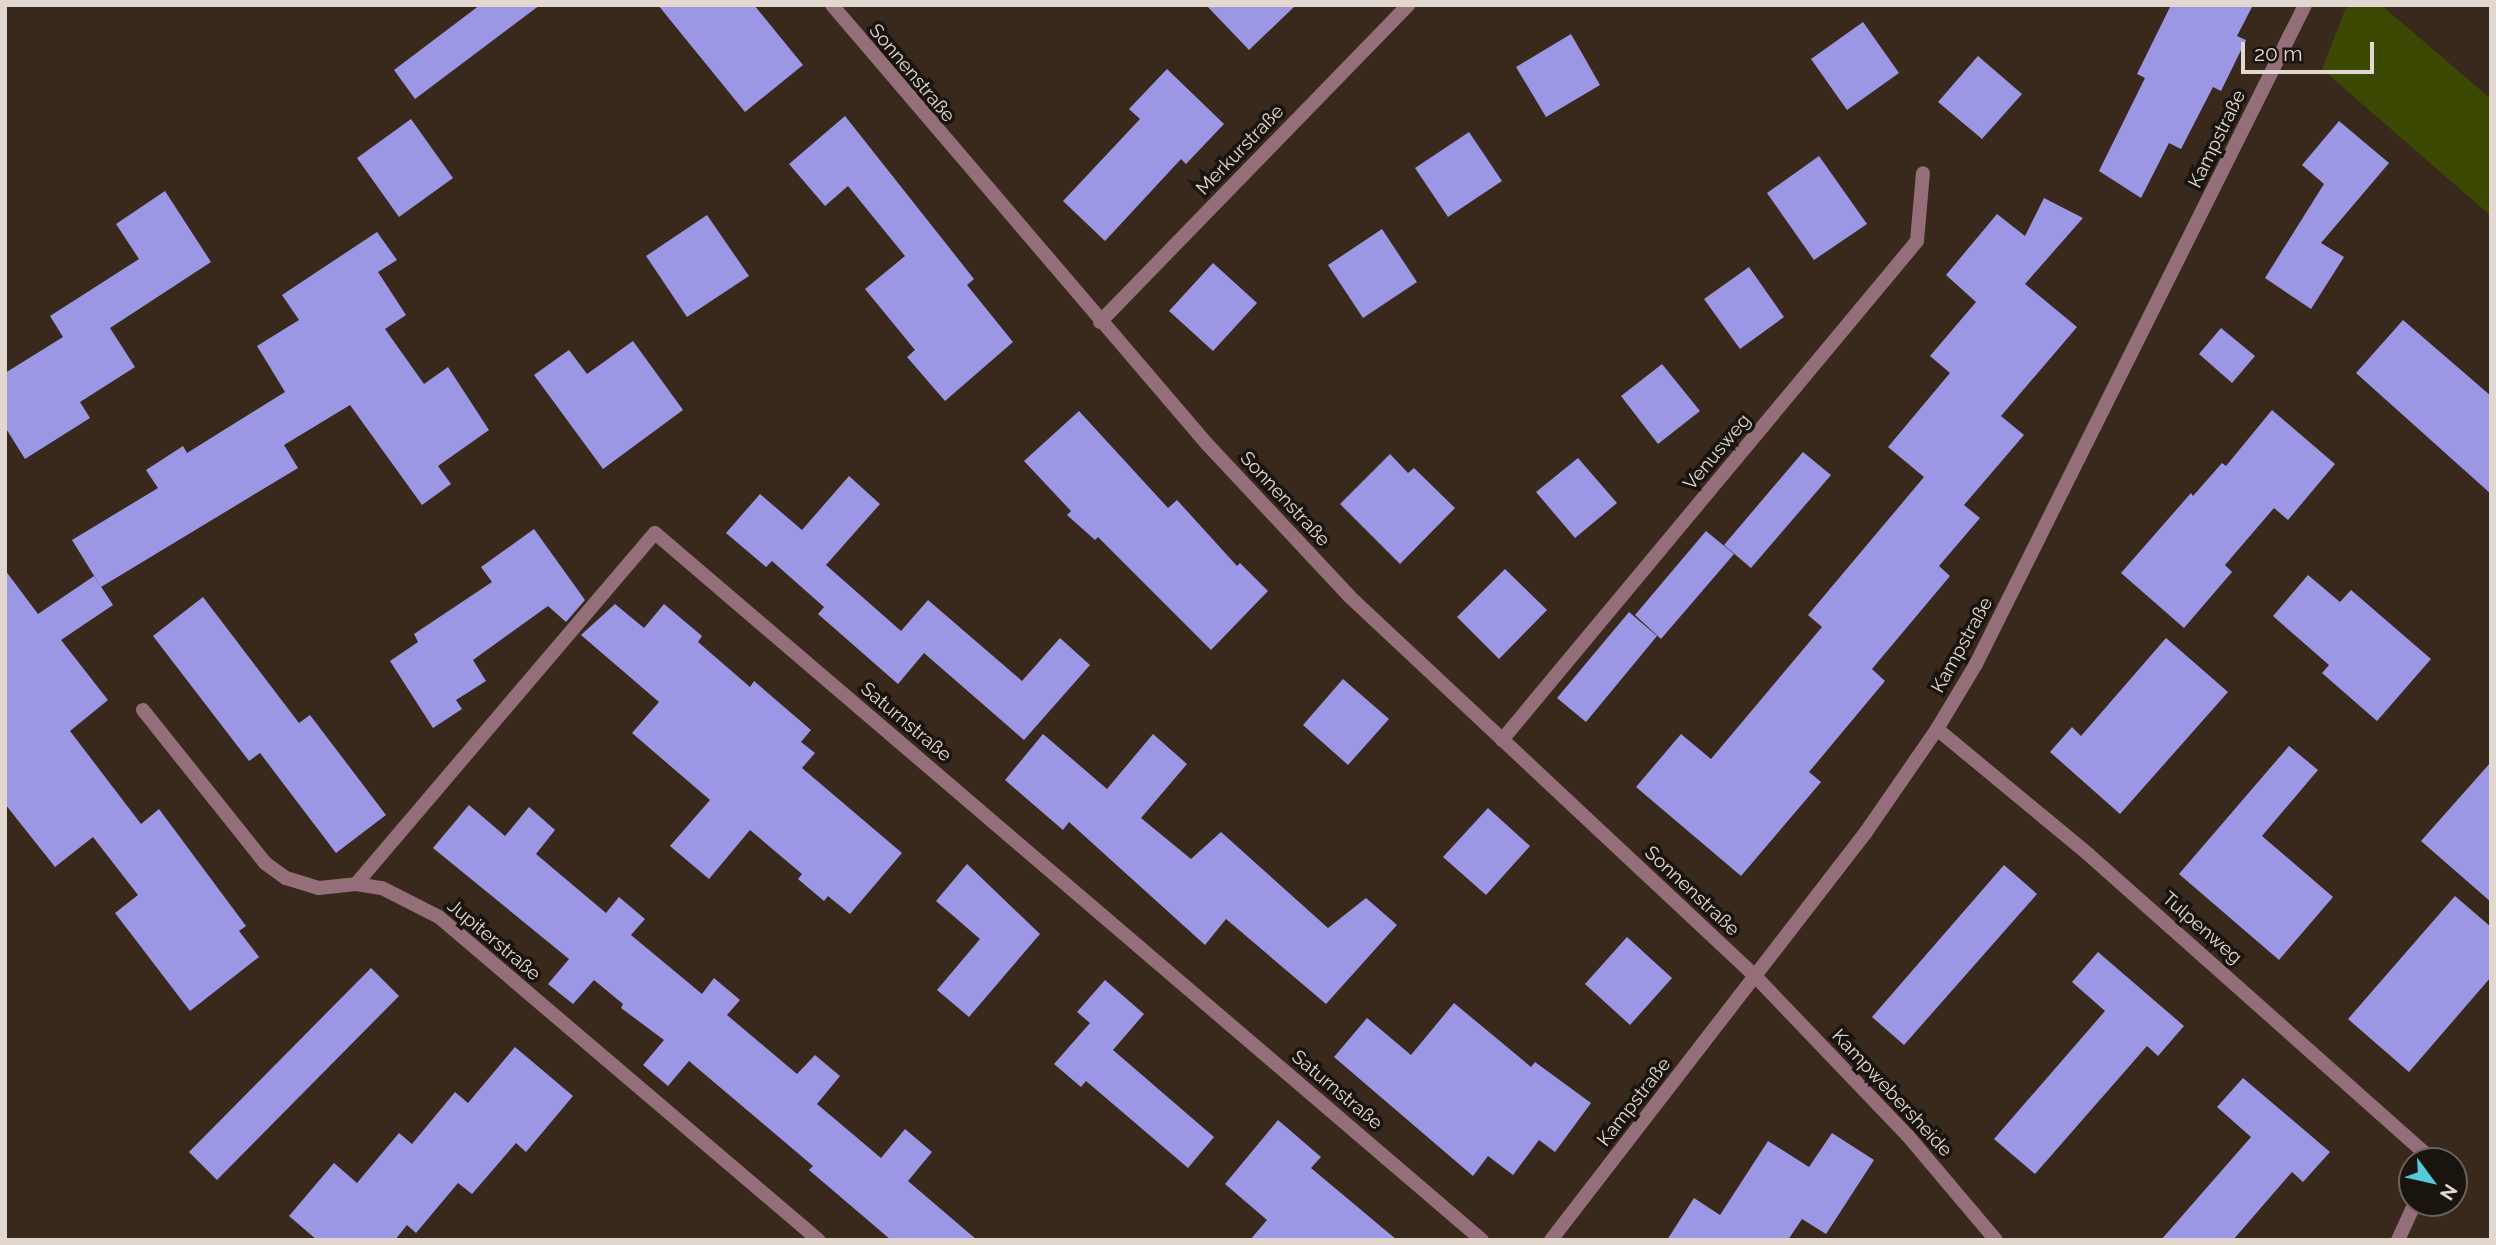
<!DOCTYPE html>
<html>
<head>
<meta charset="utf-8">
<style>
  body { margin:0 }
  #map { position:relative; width:2496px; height:1245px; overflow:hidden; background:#38291c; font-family:Raleway,sans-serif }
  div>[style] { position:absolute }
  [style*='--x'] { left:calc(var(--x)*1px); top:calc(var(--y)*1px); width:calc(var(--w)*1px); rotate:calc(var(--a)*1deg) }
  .green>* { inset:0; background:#3c4903 }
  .building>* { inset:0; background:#9c97e5 }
  .street>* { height:14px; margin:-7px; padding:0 7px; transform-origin:7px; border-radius:7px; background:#946e78 }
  span { translate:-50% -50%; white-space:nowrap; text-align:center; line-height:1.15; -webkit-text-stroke:7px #1a140e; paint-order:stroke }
  .street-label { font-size:19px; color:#e2d8d0 }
  .frame { position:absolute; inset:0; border:7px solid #e2d8d0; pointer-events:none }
  .north { position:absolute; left:2398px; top:1147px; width:70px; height:70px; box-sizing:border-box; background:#1a140e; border:2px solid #6a625c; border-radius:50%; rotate:123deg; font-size:19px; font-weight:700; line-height:28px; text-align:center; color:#e2d8d0 }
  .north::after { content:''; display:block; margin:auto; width:24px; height:32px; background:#53cbda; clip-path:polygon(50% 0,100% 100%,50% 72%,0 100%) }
  .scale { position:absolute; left:2241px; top:42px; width:133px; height:32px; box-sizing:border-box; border:4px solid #e2d8d0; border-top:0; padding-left:9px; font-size:21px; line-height:24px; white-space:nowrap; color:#e2d8d0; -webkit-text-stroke:5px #1a140e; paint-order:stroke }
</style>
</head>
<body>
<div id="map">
  <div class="green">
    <div style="clip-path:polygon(2347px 5px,2381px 5px,2491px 99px,2491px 216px,2322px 69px)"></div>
  </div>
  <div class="building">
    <div style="clip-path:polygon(480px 5px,540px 5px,415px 99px,394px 70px)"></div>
    <div style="clip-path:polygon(658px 5px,754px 5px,803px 65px,745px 112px)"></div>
    <div style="clip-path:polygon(1206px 5px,1296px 5px,1249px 50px)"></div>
    <div style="clip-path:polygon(2171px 5px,2253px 5px,2237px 36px,2246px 40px,2221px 91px,2213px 87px,2181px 149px,2169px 143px,2141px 198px,2099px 171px,2145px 78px,2137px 74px)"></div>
    <div style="clip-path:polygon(1863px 22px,1899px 73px,1847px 110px,1811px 59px)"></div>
    <div style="clip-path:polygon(1571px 34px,1600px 85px,1546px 117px,1516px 67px)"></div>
    <div style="clip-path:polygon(1978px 56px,2022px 94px,1982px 139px,1938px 102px)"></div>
    <div style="clip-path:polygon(1167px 69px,1224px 124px,1186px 164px,1181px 159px,1105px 241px,1063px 201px,1140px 119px,1129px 109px)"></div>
    <div style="clip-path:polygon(845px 116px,974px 279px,967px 285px,1013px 342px,945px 401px,907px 357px,915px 350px,865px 289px,905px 256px,848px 186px,825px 206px,789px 164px)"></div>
    <div style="clip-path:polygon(411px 119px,453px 178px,399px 217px,357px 158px)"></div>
    <div style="clip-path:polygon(2339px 121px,2389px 163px,2321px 243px,2344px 257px,2311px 309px,2265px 278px,2324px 184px,2302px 165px)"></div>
    <div style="clip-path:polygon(1469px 132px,1502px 181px,1448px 217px,1415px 168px)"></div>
    <div style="clip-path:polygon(1819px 156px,1867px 224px,1814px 260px,1767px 193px)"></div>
    <div style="clip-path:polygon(165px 191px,211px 262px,110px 328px,135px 367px,80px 402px,90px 418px,25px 459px,5px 427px,5px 373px,63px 337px,50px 316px,139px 259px,116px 224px)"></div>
    <div style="clip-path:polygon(2044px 198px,2083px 218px,2025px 284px,2077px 327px,2001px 416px,2024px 435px,1964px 505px,1980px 518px,1939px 566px,1950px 576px,1872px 669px,1885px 681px,1809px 772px,1821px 782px,1741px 876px,1636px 787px,1681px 734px,1711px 759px,1822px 627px,1808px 615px,1924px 477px,1888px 447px,1950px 373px,1930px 356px,1976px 302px,1946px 275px,1997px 214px,2025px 236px)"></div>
    <div style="clip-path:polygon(707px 215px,749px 276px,687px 317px,646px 256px)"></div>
    <div style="clip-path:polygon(1382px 229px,1417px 282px,1363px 318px,1328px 265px)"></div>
    <div style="clip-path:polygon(377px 232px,397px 260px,378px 272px,406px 315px,385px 329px,424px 384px,448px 367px,489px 430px,438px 466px,451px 484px,422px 505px,350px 405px,284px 445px,298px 468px,101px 587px,72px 540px,158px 488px,146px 470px,183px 446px,187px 453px,285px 392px,257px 346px,299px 320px,282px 295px)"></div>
    <div style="clip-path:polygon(1213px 263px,1257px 303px,1213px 351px,1169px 311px)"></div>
    <div style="clip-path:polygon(1749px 267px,1784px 317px,1740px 349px,1704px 299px)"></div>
    <div style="clip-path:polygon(2403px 320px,2491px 396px,2491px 494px,2356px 373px)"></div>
    <div style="clip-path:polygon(2221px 328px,2255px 356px,2232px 383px,2199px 354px)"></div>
    <div style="clip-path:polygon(633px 341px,683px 410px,603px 469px,534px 375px,569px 350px,587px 374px)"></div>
    <div style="clip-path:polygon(1662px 364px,1700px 411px,1658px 444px,1621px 396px)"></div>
    <div style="clip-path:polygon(2272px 410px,2335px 464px,2288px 520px,2274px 508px,2225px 565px,2232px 572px,2184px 628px,2121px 573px,2191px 493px,2193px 496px,2222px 463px,2226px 466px)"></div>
    <div style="clip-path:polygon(1079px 411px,1168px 508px,1177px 500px,1237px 566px,1240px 563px,1268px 591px,1211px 650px,1098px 537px,1095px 540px,1067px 515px,1071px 511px,1024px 461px)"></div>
    <div style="clip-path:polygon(1803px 452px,1831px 475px,1751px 568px,1724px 545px)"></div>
    <div style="clip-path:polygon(1390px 454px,1408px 473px,1414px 468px,1455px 508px,1400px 564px,1340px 504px)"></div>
    <div style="clip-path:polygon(1578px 458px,1617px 503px,1575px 538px,1536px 492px)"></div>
    <div style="clip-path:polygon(849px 476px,880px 504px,826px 565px,901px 631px,928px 600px,1022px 681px,1060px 638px,1090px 665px,1024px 740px,924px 653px,898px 684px,818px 614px,824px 607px,772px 561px,766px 567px,726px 533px,760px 494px,802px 530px)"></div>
    <div style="clip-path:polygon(534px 529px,585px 600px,566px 622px,548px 606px,473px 660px,486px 681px,456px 700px,462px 709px,433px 728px,390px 661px,418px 642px,414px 634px,492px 582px,481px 567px)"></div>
    <div style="clip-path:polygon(1706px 531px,1734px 554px,1661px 639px,1635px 615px)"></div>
    <div style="clip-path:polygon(1505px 569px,1547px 610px,1499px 659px,1457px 617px)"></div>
    <div style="clip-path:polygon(5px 570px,38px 614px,94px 576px,113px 605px,61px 640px,108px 700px,70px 731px,141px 824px,159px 809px,246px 926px,239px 931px,259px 957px,190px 1011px,115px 913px,138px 895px,93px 837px,55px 867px,5px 804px)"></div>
    <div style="clip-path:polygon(2308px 575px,2340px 602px,2351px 590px,2431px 659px,2377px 721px,2322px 673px,2329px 665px,2273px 616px)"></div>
    <div style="clip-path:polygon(203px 597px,299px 723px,310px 715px,386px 815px,336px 853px,260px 753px,249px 761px,153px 636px)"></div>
    <div style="clip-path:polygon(615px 604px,644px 628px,664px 604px,702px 636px,698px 642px,750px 687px,754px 681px,811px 730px,801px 742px,815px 753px,802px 768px,902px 853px,850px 914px,828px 896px,824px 901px,798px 879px,802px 874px,750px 830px,709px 879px,670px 846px,710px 800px,632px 733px,659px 702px,581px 635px)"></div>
    <div style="clip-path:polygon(1629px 612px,1657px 636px,1586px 722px,1557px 698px)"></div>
    <div style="clip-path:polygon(2166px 638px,2228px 692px,2120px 814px,2050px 752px,2072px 727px,2081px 736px)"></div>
    <div style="clip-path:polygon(1343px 679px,1389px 719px,1348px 765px,1303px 725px)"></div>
    <div style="clip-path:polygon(1043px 734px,1107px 789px,1153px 734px,1187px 764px,1141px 818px,1191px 859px,1221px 832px,1328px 928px,1366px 898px,1397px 925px,1326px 1004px,1226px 919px,1205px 945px,1069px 822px,1063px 830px,1005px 780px)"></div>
    <div style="clip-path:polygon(2289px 746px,2318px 770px,2262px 836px,2333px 897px,2279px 960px,2179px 874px)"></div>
    <div style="clip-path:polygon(2491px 762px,2491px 902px,2421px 841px)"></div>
    <div style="clip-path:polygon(469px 805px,505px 836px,529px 807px,555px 830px,536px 854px,606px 913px,619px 897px,645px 919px,631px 935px,702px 994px,714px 978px,740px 1000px,727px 1015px,797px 1074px,815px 1055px,840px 1076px,817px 1104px,881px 1158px,905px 1129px,932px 1152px,908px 1181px,977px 1240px,891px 1240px,809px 1170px,813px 1166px,689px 1061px,668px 1086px,643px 1065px,664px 1040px,621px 1008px,623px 1004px,594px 980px,573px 1004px,548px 984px,569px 959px,433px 848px)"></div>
    <div style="clip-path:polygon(1488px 808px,1530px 846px,1486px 895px,1443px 857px)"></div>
    <div style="clip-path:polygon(967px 864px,1040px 934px,969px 1017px,937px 990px,980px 939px,936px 901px)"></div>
    <div style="clip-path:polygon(2004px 865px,2037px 894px,1904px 1045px,1872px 1017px)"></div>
    <div style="clip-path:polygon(2455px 896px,2491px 927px,2491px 977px,2409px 1072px,2348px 1019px)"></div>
    <div style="clip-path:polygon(1627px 937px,1672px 978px,1630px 1025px,1585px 984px)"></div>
    <div style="clip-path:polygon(2098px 952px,2184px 1026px,2158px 1056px,2147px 1046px,2035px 1174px,1994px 1139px,2105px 1011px,2072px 982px)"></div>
    <div style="clip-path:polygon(371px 968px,399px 996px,217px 1180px,189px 1152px)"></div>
    <div style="clip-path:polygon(1105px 980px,1144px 1014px,1113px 1050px,1214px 1137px,1188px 1168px,1086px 1081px,1081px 1087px,1054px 1064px,1090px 1023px,1077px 1012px)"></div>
    <div style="clip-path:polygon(1454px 1003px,1531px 1067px,1535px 1062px,1591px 1103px,1555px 1152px,1539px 1140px,1513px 1175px,1488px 1156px,1473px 1176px,1334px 1057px,1367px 1018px,1411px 1055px)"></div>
    <div style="clip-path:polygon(515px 1047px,573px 1096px,526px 1152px,516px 1143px,472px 1194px,458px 1183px,416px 1233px,407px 1225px,395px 1240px,317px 1240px,289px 1216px,334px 1163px,357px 1183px,399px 1133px,412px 1144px,455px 1092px,468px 1103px)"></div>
    <div style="clip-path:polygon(2243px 1078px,2330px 1152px,2303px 1182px,2292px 1172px,2233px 1240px,2161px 1240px,2251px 1137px,2217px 1107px)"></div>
    <div style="clip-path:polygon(1278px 1120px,1321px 1157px,1311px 1168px,1397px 1240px,1250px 1240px,1267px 1220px,1225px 1184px)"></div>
    <div style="clip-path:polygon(1832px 1133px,1874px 1160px,1826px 1234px,1802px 1219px,1788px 1240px,1667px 1240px,1694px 1198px,1720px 1215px,1768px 1141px,1809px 1167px)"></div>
  </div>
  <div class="street">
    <div style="--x:832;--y:5;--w:577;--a:49.5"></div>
    <div style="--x:1207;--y:444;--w:208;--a:46.9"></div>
    <div style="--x:1349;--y:596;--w:556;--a:43.11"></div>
    <div style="--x:1755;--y:976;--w:221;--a:46.3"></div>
    <div style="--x:1908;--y:1136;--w:136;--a:49.8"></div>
    <div style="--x:1100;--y:322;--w:442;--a:-45.8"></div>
    <div style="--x:143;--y:710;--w:196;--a:51.4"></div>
    <div style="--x:265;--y:863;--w:26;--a:36"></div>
    <div style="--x:286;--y:878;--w:34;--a:17"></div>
    <div style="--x:319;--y:888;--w:37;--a:-6"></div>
    <div style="--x:356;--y:884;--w:26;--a:9"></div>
    <div style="--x:382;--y:888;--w:64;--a:27"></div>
    <div style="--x:439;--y:917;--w:498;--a:40.4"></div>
    <div style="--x:1937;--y:729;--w:196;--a:39.6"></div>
    <div style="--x:2088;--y:854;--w:463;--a:41.6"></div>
    <div style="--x:1502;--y:740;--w:649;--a:-50.25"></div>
    <div style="--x:1917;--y:241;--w:68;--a:-85"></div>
    <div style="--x:356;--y:884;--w:461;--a:-49.6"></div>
    <div style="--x:655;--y:533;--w:1088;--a:40.53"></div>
    <div style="--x:1551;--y:1240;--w:515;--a:-52.33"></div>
    <div style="--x:1866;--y:832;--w:125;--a:-55.4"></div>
    <div style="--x:1937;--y:729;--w:76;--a:-59"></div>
    <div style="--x:1976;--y:664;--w:737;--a:-63.47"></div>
    <div style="--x:2398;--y:1240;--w:41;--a:-65.3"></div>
  </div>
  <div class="street-label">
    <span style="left:912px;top:73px;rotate:50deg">Sonnenstraße</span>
    <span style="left:2217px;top:139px;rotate:-64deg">Kampstraße</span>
    <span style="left:1240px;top:150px;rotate:-46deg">Merkurstraße</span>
    <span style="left:1717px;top:452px;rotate:-50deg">Venusweg</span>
    <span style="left:1285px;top:499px;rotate:47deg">Sonnenstraße</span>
    <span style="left:1962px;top:645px;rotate:-61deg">Kampstraße</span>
    <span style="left:906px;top:722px;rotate:40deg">Saturnstraße</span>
    <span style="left:1692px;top:891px;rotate:43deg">Sonnenstraße</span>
    <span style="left:2202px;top:928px;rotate:41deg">Tulpenweg</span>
    <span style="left:494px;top:940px;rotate:40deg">Jupiterstraße</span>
    <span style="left:1337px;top:1090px;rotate:40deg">Saturnstraße</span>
    <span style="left:1892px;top:1093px;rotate:47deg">Kampwebersheide</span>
    <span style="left:1634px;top:1102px;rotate:-52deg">Kampstraße</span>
  </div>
  <div class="frame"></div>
  <div class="north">N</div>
  <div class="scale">20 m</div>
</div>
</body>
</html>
